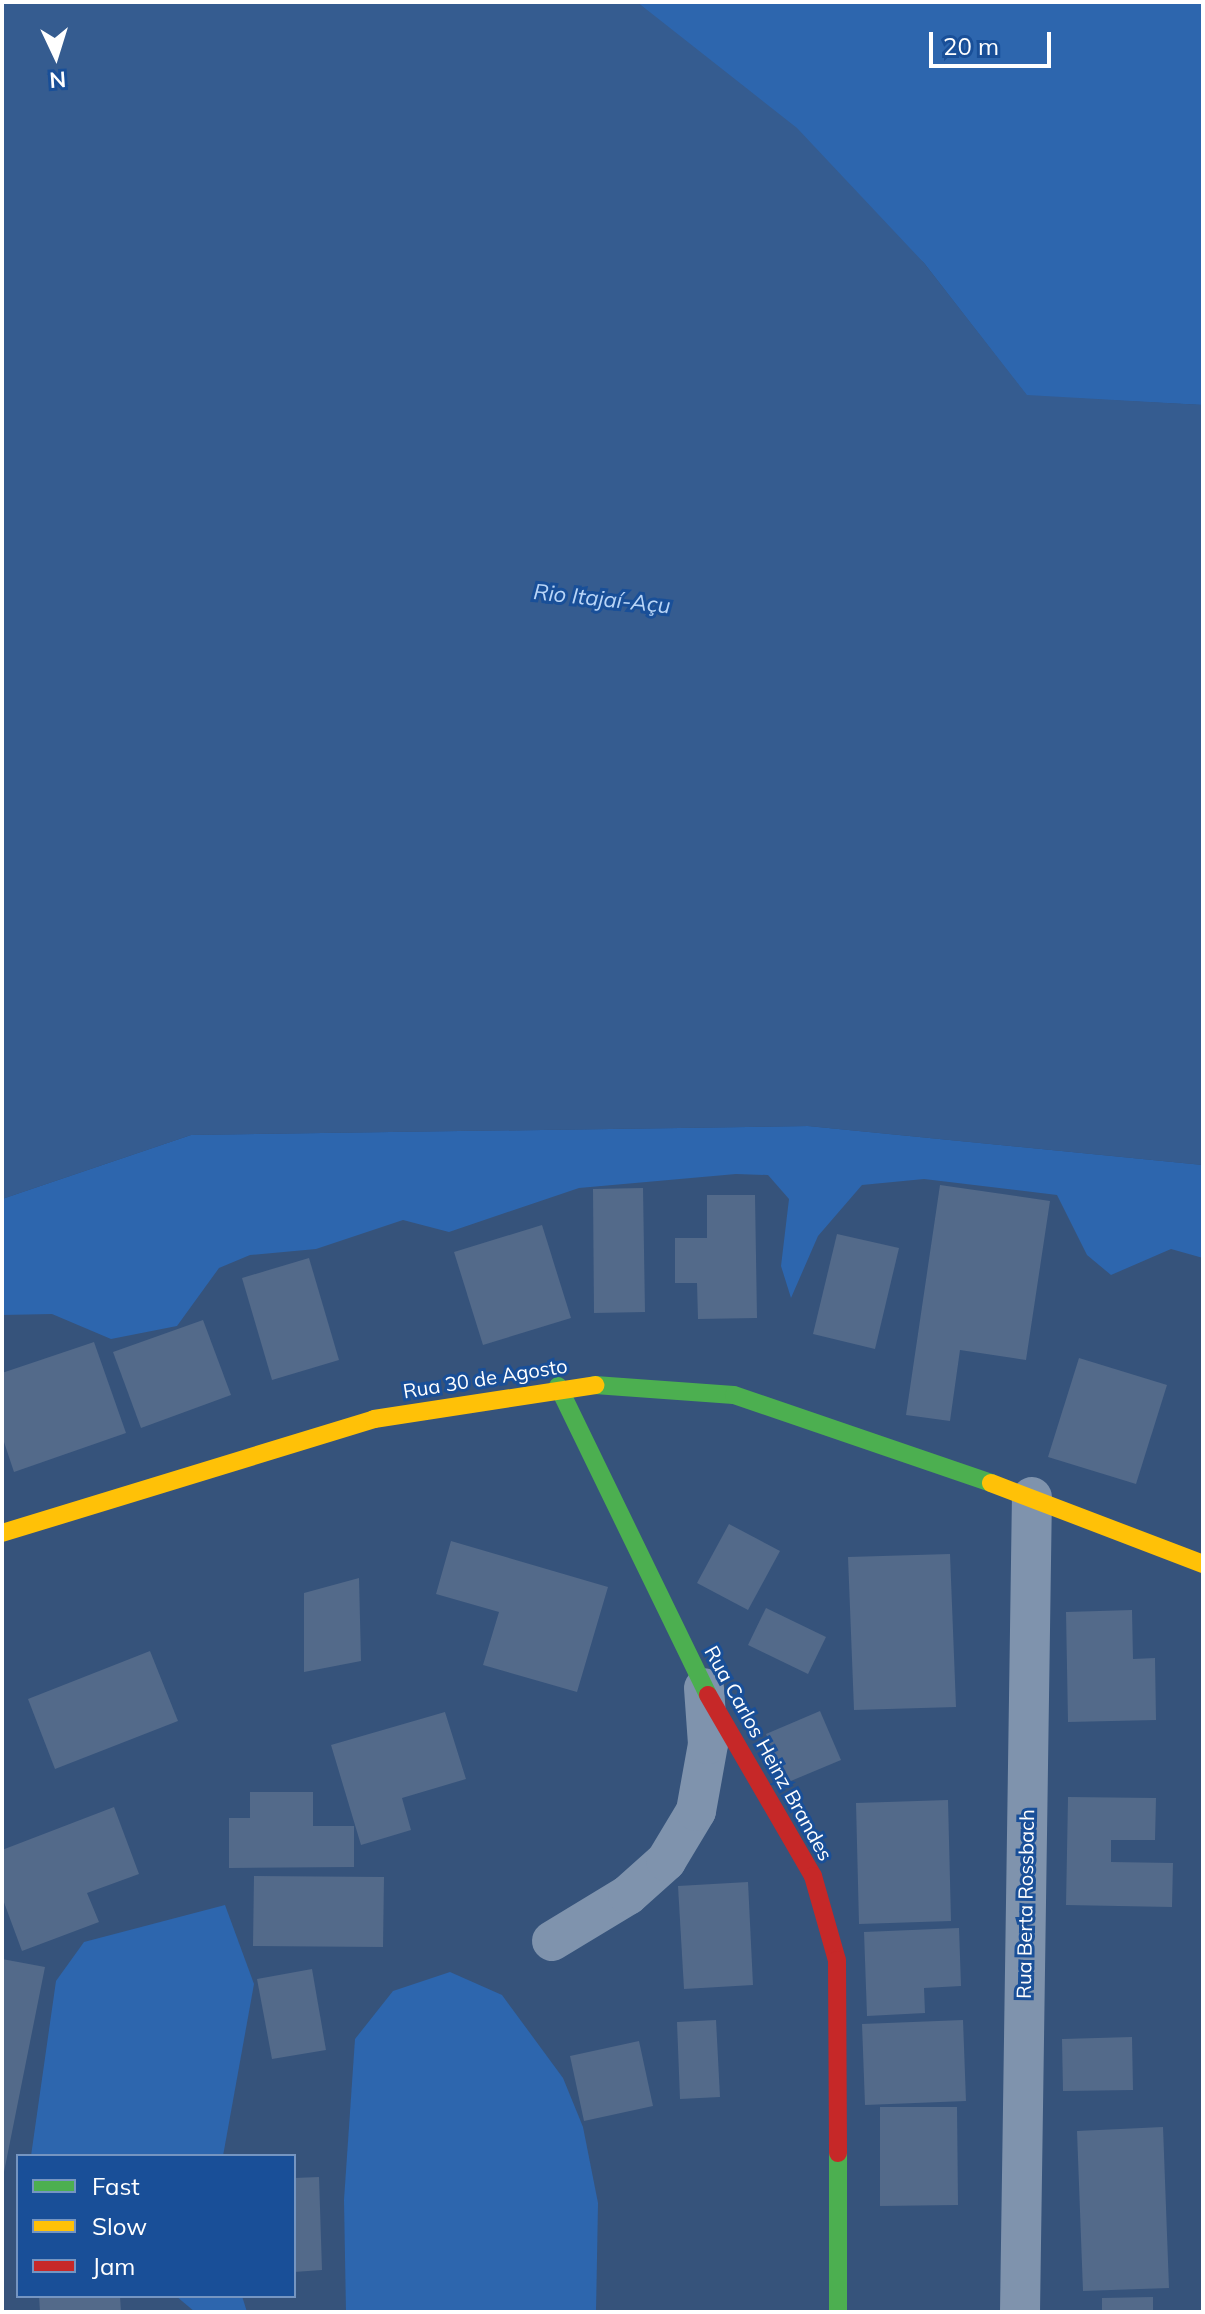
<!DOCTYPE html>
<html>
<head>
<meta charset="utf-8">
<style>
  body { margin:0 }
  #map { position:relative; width:1205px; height:2314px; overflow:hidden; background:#36537b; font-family:Mulish,sans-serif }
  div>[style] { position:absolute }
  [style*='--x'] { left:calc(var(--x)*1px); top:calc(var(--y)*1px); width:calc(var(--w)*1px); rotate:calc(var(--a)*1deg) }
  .green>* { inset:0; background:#2d66ae }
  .water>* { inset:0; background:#355c90 }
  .building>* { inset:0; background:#536a8a }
  .street>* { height:40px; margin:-20px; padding:0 20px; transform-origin:20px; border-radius:20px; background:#7f93ad }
  .fast>* { height:18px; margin:-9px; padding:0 9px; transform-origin:9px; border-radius:9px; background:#4caf50 }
  .slow>* { height:18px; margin:-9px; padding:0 9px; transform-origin:9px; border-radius:9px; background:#ffc107 }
  .jam>* { height:18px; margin:-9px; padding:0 9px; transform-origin:9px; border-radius:9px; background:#c62828 }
  span { translate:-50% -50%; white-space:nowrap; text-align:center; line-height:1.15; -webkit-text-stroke:6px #194f98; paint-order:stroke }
  .street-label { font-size:20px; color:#fff }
  .water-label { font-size:22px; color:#b9d5f7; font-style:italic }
  .frame { position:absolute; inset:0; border:4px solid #fff; pointer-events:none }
  .legend { position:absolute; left:16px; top:2154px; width:280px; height:144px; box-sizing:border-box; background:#194f98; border:2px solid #7595c1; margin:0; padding:10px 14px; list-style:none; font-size:24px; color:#fff }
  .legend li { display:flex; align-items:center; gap:16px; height:40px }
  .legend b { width:40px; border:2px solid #7595c1 }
  .north { position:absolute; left:16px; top:16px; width:80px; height:80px; -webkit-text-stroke:6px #194f98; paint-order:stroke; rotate:176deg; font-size:22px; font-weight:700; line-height:32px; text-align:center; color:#fff }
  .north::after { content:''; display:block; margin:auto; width:28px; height:36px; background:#fff; clip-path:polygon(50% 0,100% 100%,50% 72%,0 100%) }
  .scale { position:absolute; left:929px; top:32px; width:122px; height:36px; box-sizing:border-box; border:4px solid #fff; border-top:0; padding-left:10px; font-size:24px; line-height:28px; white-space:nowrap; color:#fff; -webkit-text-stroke:6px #194f98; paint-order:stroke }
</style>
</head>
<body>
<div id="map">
  <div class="green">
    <div style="clip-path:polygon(637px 2px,1203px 2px,1203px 405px,1027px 396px,924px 263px)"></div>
    <div style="clip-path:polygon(808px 1126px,1203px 1165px,1203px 1258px,1171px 1249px,1111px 1275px,1087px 1255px,1057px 1195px,924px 1179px,862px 1185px,818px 1236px,791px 1298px,781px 1266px,789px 1199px,768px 1175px,736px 1174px,579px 1188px,449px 1232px,403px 1220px,316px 1249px,250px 1255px,219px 1268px,177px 1326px,111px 1339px,52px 1314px,2px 1315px,2px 1199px,191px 1135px)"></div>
    <div style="clip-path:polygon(225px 1905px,254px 1984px,223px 2156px,31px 2156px,56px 1981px,84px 1942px)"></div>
    <div style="clip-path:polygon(450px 1972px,502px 1995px,563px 2078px,583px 2127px,598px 2203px,596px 2312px,346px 2312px,344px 2200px,355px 2039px,393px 1991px)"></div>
    <div style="clip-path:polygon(176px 2296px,242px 2296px,247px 2312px,195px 2312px)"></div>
  </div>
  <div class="water">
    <div style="clip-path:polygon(2px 2px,637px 2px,797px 128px,924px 263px,1027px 395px,1203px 405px,1203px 1165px,808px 1126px,191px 1135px,2px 1199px)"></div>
  </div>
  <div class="building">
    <div style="clip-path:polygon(940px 1185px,1050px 1201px,1026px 1360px,960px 1350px,950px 1421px,906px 1415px)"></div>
    <div style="clip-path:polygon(643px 1188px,645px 1312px,594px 1313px,593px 1189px)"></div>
    <div style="clip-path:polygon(707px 1195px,755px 1195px,757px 1318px,698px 1319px,697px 1283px,675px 1283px,675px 1238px,707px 1238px)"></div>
    <div style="clip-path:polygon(542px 1225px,571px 1318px,483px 1345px,454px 1252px)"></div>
    <div style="clip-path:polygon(837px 1234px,899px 1248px,875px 1349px,813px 1334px)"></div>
    <div style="clip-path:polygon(309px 1258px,339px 1360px,272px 1380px,242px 1278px)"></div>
    <div style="clip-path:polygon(203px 1320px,231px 1395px,141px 1428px,113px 1352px)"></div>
    <div style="clip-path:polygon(94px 1342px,126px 1433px,14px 1472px,2px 1436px,2px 1373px)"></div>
    <div style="clip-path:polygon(1079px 1358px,1167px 1385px,1136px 1484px,1048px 1457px)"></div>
    <div style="clip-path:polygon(729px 1524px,780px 1551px,748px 1610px,697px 1583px)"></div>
    <div style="clip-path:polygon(451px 1541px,608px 1587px,577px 1692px,483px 1665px,499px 1612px,436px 1594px)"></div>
    <div style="clip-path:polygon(950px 1554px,956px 1707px,854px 1710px,848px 1557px)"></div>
    <div style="clip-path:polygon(359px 1578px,361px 1661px,304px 1672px,304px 1593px)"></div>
    <div style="clip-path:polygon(766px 1608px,826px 1637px,808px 1674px,748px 1645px)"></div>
    <div style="clip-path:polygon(1132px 1610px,1133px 1659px,1155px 1658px,1156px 1720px,1068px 1722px,1066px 1612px)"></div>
    <div style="clip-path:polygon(150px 1651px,178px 1721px,55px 1769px,28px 1699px)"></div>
    <div style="clip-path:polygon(820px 1711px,841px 1760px,786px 1783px,766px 1734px)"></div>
    <div style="clip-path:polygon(445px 1712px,466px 1779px,402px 1798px,411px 1830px,361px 1845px,331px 1745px)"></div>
    <div style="clip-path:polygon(250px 1792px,313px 1792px,313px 1826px,354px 1826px,354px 1867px,229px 1868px,229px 1818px,250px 1818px)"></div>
    <div style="clip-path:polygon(1068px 1797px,1156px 1798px,1155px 1840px,1111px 1840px,1111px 1862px,1173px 1863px,1172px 1907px,1066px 1905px)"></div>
    <div style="clip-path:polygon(948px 1800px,951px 1921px,859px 1924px,856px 1803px)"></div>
    <div style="clip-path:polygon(114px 1807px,139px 1874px,87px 1893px,99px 1922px,22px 1951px,2px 1897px,2px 1850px)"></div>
    <div style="clip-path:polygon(254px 1876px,384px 1877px,383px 1947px,253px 1946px)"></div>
    <div style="clip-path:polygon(748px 1882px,753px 1985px,684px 1989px,678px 1886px)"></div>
    <div style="clip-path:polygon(959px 1928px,961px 1986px,924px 1988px,925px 2013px,867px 2016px,864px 1932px)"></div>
    <div style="clip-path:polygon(2px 1959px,45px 1967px,3px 2177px,2px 2177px)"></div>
    <div style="clip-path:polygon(312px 1969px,326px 2050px,272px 2059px,257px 1979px)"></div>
    <div style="clip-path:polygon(716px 2020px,720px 2097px,680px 2099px,677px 2022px)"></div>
    <div style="clip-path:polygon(963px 2020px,966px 2101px,865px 2105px,862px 2024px)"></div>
    <div style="clip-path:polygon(1132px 2037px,1133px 2090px,1063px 2091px,1062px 2039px)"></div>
    <div style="clip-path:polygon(639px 2041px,653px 2106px,584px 2121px,570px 2056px)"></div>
    <div style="clip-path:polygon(880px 2107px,957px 2107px,958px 2205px,880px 2206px)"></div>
    <div style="clip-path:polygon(1163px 2127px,1169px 2288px,1083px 2291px,1077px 2131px)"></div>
    <div style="clip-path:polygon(319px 2177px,322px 2270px,294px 2272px,294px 2178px)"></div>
    <div style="clip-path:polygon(39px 2296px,120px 2296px,121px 2312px,40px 2312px)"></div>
    <div style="clip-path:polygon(1153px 2297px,1153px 2312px,1102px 2312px,1102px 2298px)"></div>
  </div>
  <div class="street">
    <div style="--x:552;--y:1941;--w:89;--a:-31.2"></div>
    <div style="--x:628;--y:1895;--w:51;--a:-41.8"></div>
    <div style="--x:666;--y:1861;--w:58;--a:-59"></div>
    <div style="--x:696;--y:1811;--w:68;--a:-79.8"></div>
    <div style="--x:708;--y:1744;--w:56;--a:-94.1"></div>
    <div style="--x:1020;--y:2312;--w:815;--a:-89.16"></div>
  </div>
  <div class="fast">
    <div style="--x:595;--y:1385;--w:139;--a:4.1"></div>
    <div style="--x:734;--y:1395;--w:272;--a:18.9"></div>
    <div style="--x:558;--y:1386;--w:343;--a:64.1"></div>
    <div style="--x:838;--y:2153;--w:159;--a:90"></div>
  </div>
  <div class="slow">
    <div style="--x:991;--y:1483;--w:227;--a:20.9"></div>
    <div style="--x:2;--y:1533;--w:389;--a:-17"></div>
    <div style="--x:374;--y:1419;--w:224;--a:-8.7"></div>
  </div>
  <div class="jam">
    <div style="--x:708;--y:1695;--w:209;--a:59.9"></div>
    <div style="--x:813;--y:1876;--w:87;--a:74.1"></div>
    <div style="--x:837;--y:1960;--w:193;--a:89.7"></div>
  </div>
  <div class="street-label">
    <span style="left:485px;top:1378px;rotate:-9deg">Rua 30 de Agosto</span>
    <span style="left:769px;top:1753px;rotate:61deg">Rua Carlos Heinz Brandes</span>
    <span style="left:1025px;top:1904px;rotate:-89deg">Rua Berta Rossbach</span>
  </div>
  <div class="water-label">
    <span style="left:602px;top:599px;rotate:6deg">Rio Itajaí-Açu</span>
  </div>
  <div class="frame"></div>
  <ul class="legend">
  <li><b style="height:10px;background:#4caf50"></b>Fast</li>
  <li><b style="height:10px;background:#ffc107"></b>Slow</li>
  <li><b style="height:10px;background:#c62828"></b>Jam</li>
  </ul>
  <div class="north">N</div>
  <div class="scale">20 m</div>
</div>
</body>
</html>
